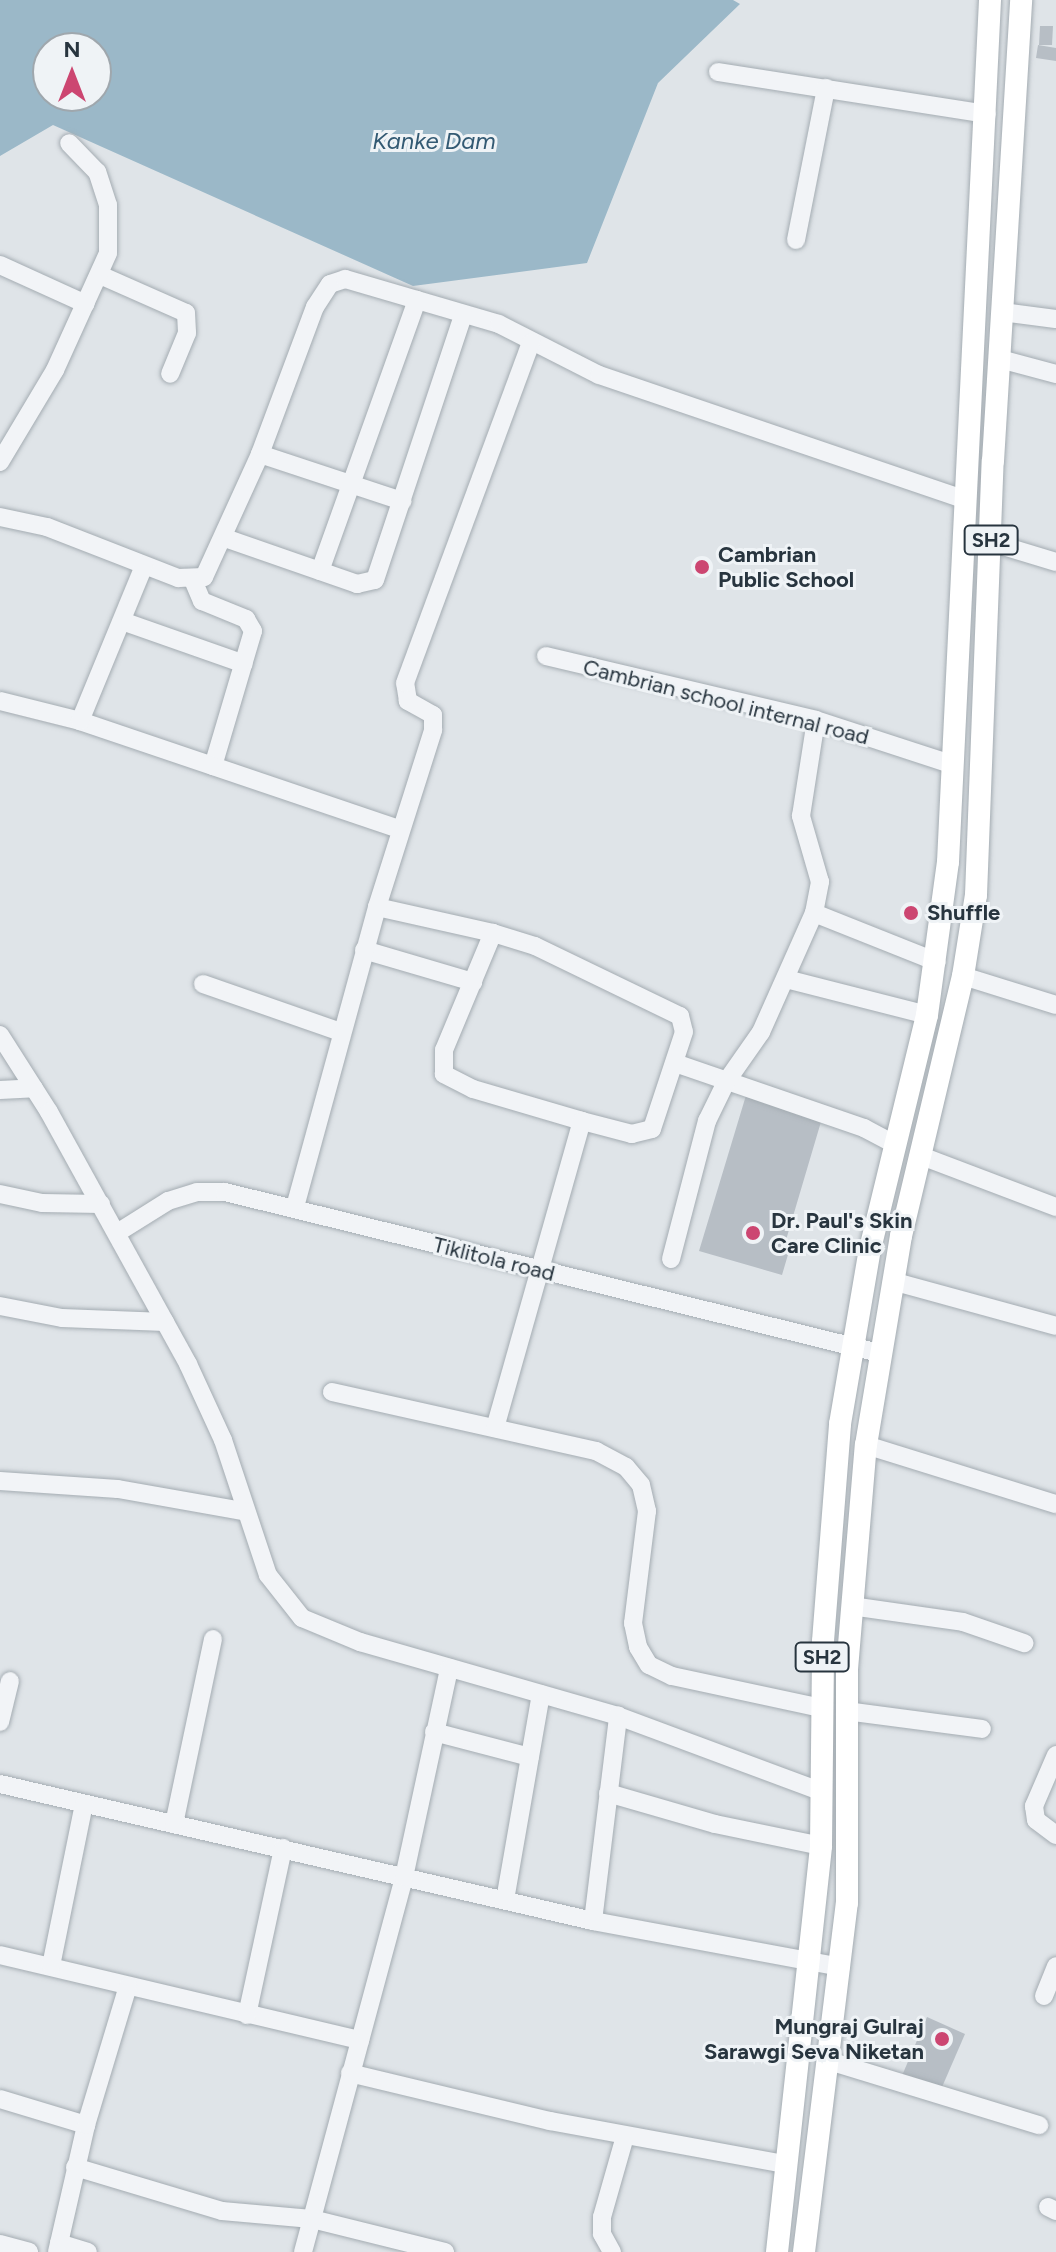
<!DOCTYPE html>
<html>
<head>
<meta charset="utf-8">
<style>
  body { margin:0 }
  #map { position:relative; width:1056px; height:2252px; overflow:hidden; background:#dfe4e8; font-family:Figtree,sans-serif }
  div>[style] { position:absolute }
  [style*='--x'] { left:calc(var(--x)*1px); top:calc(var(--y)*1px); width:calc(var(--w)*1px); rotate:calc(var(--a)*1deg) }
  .water>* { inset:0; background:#9bb8c8 }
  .building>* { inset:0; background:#b7bec5 }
  .roads { filter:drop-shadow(0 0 2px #a4acb2) drop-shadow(0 0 2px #a4acb2) }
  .minor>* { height:18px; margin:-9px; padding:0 9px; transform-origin:9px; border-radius:9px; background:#f2f4f7 }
  .major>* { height:22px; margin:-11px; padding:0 11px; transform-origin:11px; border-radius:11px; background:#fff }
  .dots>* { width:22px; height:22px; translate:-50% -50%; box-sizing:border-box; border:4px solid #eff3f6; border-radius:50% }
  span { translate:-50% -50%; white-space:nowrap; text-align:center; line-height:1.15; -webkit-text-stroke:6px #eff3f6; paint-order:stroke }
  .shield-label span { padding:2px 6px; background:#eff3f6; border:2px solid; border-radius:6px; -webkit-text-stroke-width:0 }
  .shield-label { font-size:20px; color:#28353f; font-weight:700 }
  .poi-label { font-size:22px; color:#28353f; font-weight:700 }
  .left { translate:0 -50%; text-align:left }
  .right { translate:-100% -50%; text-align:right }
  .street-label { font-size:22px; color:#28353f }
  .water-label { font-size:24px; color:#335a73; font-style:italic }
  .north { position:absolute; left:32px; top:32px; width:80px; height:80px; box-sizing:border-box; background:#eff3f6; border:2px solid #9fa7ad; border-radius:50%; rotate:0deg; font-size:22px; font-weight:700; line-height:32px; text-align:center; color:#28353f }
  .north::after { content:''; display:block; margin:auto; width:28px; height:36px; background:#cc4671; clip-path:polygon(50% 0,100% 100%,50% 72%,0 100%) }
</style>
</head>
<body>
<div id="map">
  <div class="water">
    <div style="clip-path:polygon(evenodd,0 0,733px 0,740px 4px,658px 83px,587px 263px,413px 286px,53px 125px,0 156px,0 0,48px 48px,96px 48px,96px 96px,48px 96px,48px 48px)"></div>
  </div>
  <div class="building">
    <div style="clip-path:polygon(1040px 26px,1053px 26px,1052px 45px,1039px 45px)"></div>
    <div style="clip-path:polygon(1038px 45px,1056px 48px,1056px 61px,1036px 58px)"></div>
    <div style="clip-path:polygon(747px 1092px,823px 1115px,786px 1240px,792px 1241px,782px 1275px,699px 1251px)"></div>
    <div style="clip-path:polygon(927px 2017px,965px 2034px,939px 2094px,901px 2078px)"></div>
  </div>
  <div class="roads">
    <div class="minor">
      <div style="--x:718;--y:72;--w:272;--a:8.9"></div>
      <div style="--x:796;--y:240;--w:155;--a:-78.8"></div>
      <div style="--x:0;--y:265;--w:94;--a:24.4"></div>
      <div style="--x:100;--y:275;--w:94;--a:23.8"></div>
      <div style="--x:186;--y:313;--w:20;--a:87"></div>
      <div style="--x:187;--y:333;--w:44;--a:112.5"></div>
      <div style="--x:1002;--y:312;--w:54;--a:7.4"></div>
      <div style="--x:1000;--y:359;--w:58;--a:15"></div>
      <div style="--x:260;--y:454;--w:150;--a:18.3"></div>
      <div style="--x:0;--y:462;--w:107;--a:-59.1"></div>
      <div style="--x:55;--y:370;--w:128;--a:-65.6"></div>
      <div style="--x:108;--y:253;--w:48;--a:-90"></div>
      <div style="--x:108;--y:205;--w:35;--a:-108"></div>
      <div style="--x:97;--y:172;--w:40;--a:-134"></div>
      <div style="--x:0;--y:517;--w:48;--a:12"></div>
      <div style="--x:47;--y:527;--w:141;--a:21.3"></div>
      <div style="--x:178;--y:578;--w:26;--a:-2"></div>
      <div style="--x:204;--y:577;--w:135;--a:-65.5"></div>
      <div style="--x:260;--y:454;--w:157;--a:-69.5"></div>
      <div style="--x:315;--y:307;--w:27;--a:-57"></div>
      <div style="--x:330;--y:284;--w:16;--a:-18"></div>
      <div style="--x:345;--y:279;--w:160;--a:16.3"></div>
      <div style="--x:499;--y:324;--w:112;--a:27"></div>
      <div style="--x:599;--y:375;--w:385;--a:18.8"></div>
      <div style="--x:225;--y:538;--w:140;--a:19.2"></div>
      <div style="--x:357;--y:584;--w:18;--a:-13"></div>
      <div style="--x:375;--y:580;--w:279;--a:-71.6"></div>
      <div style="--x:990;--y:542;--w:69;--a:16.9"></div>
      <div style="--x:320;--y:571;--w:288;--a:-70.3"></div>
      <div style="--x:193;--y:580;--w:23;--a:67"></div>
      <div style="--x:202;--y:601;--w:48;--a:22.2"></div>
      <div style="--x:246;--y:619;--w:14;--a:60"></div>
      <div style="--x:253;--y:631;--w:141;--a:106.5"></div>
      <div style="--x:122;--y:621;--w:129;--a:19.4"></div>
      <div style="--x:546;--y:656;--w:277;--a:13.3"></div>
      <div style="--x:816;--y:720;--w:142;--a:18.1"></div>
      <div style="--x:0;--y:701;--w:82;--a:14"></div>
      <div style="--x:80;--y:721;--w:337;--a:18.7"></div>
      <div style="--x:80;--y:721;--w:168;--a:-67.6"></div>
      <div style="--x:377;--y:907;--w:119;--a:12.6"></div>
      <div style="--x:493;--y:933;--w:44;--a:17.2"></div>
      <div style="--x:535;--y:946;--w:161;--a:25.8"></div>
      <div style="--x:680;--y:1016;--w:16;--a:76"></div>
      <div style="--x:684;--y:1032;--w:102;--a:108.3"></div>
      <div style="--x:652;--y:1129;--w:21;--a:166"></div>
      <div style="--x:632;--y:1134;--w:52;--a:-165.4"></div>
      <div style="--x:582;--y:1121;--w:114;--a:-163.6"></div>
      <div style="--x:473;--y:1089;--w:33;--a:-153"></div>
      <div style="--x:444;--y:1074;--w:24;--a:-90"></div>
      <div style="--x:444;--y:1050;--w:127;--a:-67.3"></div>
      <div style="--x:814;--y:913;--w:132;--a:21.7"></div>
      <div style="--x:364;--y:950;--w:114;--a:16.4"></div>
      <div style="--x:963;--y:976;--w:97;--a:17.3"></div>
      <div style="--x:786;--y:979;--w:146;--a:14.3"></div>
      <div style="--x:203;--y:984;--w:146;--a:19.2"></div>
      <div style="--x:0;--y:1035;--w:91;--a:57.5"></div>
      <div style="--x:49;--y:1112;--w:288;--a:61.1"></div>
      <div style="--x:188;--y:1364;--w:84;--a:65.3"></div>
      <div style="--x:223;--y:1440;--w:142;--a:71.6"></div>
      <div style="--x:268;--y:1575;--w:55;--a:51.7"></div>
      <div style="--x:302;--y:1618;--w:63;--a:22.5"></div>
      <div style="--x:360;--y:1642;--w:268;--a:16"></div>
      <div style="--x:618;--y:1716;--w:218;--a:20.4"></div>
      <div style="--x:675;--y:1063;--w:200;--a:19"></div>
      <div style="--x:864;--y:1128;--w:36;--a:28"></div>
      <div style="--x:0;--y:1090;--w:34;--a:-3"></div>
      <div style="--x:919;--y:1155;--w:147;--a:20.8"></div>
      <div style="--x:0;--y:1194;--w:43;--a:12.1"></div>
      <div style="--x:42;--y:1203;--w:59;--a:1"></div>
      <div style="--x:295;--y:1207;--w:311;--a:-74.7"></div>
      <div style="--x:377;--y:907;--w:186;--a:-72.4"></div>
      <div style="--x:433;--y:730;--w:15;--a:-90"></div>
      <div style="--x:433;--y:715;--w:29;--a:-151"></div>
      <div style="--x:408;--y:701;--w:18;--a:-99"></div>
      <div style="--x:405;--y:683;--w:363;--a:-69.7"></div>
      <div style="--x:117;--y:1233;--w:60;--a:-32.1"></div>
      <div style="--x:168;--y:1201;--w:30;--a:-17"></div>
      <div style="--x:197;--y:1192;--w:28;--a:0"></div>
      <div style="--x:225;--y:1192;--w:674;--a:13.83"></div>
      <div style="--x:671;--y:1259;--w:143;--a:-75.4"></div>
      <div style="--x:707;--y:1121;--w:43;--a:-64"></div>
      <div style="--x:726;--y:1082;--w:61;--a:-55"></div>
      <div style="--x:761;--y:1032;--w:130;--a:-66"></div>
      <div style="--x:814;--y:913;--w:32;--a:-79"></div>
      <div style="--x:820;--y:882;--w:69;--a:-106.1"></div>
      <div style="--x:801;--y:816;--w:97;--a:-81.1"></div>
      <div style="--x:892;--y:1281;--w:170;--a:15.3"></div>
      <div style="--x:0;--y:1306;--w:63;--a:11"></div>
      <div style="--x:62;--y:1318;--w:103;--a:2.2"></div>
      <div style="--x:332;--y:1392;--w:271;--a:12.6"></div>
      <div style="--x:596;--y:1451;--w:34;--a:28"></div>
      <div style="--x:626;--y:1467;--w:23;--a:50"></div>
      <div style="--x:641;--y:1485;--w:27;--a:77"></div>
      <div style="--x:647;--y:1511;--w:113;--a:97.1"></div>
      <div style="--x:633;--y:1623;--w:25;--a:78"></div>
      <div style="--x:638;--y:1647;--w:21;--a:59"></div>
      <div style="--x:649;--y:1665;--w:25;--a:26"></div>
      <div style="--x:672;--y:1676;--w:152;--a:12.1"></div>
      <div style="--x:495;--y:1428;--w:319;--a:-74.2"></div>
      <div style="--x:866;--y:1445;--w:199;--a:17.3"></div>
      <div style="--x:0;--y:1481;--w:118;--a:3.9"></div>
      <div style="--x:118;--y:1489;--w:127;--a:10"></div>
      <div style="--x:851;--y:1606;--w:113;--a:8.1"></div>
      <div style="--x:963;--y:1622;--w:65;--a:19"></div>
      <div style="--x:846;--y:1711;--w:137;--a:7.5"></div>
      <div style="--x:0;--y:1722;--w:42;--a:-76.3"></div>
      <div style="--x:434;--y:1732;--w:99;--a:14.6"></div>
      <div style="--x:1056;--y:1755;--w:56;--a:113.3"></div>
      <div style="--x:1034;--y:1806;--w:14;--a:82"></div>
      <div style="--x:1036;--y:1820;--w:25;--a:37"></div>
      <div style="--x:0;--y:1784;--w:609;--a:13.01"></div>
      <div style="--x:593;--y:1921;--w:252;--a:10.5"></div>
      <div style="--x:608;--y:1793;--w:111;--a:16.2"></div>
      <div style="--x:715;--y:1824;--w:108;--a:11.7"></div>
      <div style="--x:174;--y:1824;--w:189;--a:-78.1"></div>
      <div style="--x:505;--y:1900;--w:209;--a:-80.1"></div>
      <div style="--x:593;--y:1921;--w:207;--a:-83"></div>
      <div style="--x:0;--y:1955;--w:370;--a:13.3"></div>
      <div style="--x:51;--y:1966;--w:165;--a:-78.5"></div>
      <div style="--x:1044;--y:1996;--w:32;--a:-68"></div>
      <div style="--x:247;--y:2015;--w:171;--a:-77.8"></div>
      <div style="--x:826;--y:2060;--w:223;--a:17"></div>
      <div style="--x:350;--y:2073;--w:206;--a:13.5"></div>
      <div style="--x:550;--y:2121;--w:239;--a:10.4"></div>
      <div style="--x:0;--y:2099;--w:90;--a:16.8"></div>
      <div style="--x:75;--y:2167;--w:153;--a:16.7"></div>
      <div style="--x:222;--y:2211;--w:90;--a:5.1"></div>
      <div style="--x:312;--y:2219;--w:137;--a:13.9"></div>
      <div style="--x:1048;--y:2207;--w:9;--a:27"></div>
      <div style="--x:59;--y:2243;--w:30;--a:17"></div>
      <div style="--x:0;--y:2244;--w:30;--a:15"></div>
      <div style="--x:57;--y:2252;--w:130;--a:-77.1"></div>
      <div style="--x:86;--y:2125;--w:145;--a:-73.2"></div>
      <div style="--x:303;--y:2252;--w:388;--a:-74.9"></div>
      <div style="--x:404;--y:1877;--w:214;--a:-77.8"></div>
      <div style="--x:612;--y:2252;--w:21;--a:-119"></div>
      <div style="--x:602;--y:2234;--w:17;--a:-90"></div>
      <div style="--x:602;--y:2217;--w:84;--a:-74.1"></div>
    </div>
    <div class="major">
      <div style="--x:777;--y:2252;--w:408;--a:-83.8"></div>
      <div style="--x:821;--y:1846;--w:205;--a:-89.4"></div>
      <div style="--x:823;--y:1641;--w:218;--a:-85.5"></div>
      <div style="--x:840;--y:1424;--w:178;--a:-80.3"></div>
      <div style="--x:870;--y:1249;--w:241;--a:-76.3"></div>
      <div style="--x:927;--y:1015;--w:154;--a:-82.2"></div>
      <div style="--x:948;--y:862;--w:863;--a:-87.21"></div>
      <div style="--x:804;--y:2252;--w:352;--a:-83"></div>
      <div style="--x:847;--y:1903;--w:234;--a:-90"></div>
      <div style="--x:847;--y:1669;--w:225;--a:-85.2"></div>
      <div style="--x:866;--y:1445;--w:212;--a:-80.5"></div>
      <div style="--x:901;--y:1236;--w:267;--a:-76.6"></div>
      <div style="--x:963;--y:976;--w:82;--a:-80.9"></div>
      <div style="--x:976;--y:895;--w:434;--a:-87.8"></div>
      <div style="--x:993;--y:461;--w:462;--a:-86.5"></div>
    </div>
  </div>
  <div class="dots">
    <div style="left:702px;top:567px;background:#cc4671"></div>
    <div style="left:911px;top:913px;background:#cc4671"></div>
    <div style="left:753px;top:1233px;background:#cc4671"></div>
    <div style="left:942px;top:2039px;background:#cc4671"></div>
  </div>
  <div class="shield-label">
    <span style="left:991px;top:540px">SH2</span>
    <span style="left:822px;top:1657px">SH2</span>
  </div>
  <div class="poi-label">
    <span class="left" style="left:718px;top:567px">Cambrian<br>Public School</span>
    <span class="left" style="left:927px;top:913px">Shuffle</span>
    <span class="left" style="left:771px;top:1233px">Dr. Paul's Skin<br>Care Clinic</span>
    <span class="right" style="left:924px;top:2039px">Mungraj Gulraj<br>Sarawgi Seva Niketan</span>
  </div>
  <div class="street-label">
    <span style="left:726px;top:702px;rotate:14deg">Cambrian school internal road</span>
    <span style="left:494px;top:1259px;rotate:14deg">Tiklitola road</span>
  </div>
  <div class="water-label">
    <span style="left:434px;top:141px">Kanke Dam</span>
  </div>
  <div class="north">N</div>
</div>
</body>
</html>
